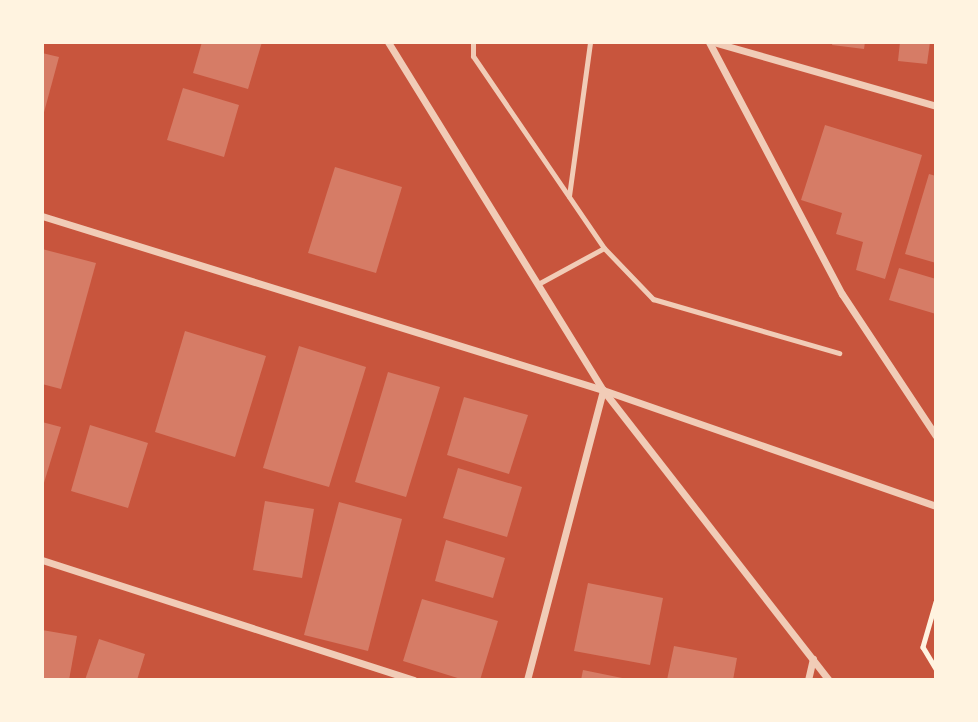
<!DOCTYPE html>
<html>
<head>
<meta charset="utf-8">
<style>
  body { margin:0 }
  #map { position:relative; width:978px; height:722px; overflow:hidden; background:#c8553d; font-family:"Fira Sans",sans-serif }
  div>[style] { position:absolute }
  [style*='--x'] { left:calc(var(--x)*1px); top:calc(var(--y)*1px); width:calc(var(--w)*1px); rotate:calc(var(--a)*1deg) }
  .building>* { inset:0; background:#d67c66 }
  .path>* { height:4.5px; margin:-2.25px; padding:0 2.25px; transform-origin:2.25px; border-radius:2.25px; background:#fff3e0 }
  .service>* { height:5px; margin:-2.5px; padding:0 2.5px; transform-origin:2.5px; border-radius:2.5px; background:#f1ccb7 }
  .minor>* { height:7px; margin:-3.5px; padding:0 3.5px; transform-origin:3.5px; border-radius:3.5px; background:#f1ccb7 }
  span { translate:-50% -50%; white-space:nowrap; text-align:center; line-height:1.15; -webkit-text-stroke:7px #fff3e0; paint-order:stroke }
  .frame { position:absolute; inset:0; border:44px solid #fff3e0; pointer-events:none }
</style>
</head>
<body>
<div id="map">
  <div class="building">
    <div style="clip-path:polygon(202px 42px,262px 42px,248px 89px,193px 73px)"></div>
    <div style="clip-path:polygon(833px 42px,865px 42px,864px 49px,832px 45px)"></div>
    <div style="clip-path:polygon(900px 42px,930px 42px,927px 64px,898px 61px)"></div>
    <div style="clip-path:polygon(42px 53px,59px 57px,43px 116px,42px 116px)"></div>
    <div style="clip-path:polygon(183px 88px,239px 105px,224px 157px,167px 140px)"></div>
    <div style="clip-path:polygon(825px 125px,922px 155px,885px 279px,856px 270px,863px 242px,836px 234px,842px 213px,801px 200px)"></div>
    <div style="clip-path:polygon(335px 167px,402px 187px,376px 273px,308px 253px)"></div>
    <div style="clip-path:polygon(929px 174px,936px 176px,936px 263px,905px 254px)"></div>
    <div style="clip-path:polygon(42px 249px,96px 263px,61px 389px,42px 384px)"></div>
    <div style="clip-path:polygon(899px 268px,936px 279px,936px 314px,889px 300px)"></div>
    <div style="clip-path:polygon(185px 331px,266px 356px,235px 457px,155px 432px)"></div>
    <div style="clip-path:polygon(299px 346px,366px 367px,329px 487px,263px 468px)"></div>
    <div style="clip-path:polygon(388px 372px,440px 387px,406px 497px,355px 482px)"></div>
    <div style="clip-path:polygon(464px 397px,528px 415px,509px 474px,447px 455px)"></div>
    <div style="clip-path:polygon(42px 422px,61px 427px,43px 486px,42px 486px)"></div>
    <div style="clip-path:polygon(90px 425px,148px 443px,128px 508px,71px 491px)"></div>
    <div style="clip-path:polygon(458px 468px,522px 487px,507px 537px,443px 518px)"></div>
    <div style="clip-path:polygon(265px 501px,314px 509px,302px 578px,253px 570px)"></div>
    <div style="clip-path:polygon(339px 502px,402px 519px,368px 651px,304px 635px)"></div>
    <div style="clip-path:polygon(446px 540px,505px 558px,493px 598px,435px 581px)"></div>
    <div style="clip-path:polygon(588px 583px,663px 598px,650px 665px,574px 651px)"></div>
    <div style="clip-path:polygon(422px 599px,498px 621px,480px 680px,464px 680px,403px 661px)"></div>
    <div style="clip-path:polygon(42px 630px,77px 636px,69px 680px,42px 680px)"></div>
    <div style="clip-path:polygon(99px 639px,145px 654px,137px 680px,85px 680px)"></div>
    <div style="clip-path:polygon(674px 646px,737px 658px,733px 680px,667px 680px)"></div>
    <div style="clip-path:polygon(583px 670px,627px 679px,627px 680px,581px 680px)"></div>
  </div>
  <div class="path">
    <div style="--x:936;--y:602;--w:47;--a:106.1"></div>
    <div style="--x:923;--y:647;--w:26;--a:59"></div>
  </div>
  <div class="service">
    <div style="--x:473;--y:42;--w:14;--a:90"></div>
    <div style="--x:473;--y:56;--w:232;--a:55.7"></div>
    <div style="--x:604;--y:248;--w:71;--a:46.1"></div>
    <div style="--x:653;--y:299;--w:194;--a:16.2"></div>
    <div style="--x:569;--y:196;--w:155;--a:-82.2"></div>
    <div style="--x:538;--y:284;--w:75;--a:-28.6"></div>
  </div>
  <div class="minor">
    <div style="--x:388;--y:42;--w:409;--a:58.3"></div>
    <div style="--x:603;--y:390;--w:368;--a:52.1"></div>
    <div style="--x:709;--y:42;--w:285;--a:62.2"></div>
    <div style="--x:842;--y:294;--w:170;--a:56.5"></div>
    <div style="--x:713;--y:42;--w:232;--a:16"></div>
    <div style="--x:42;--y:216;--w:587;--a:17.23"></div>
    <div style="--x:603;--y:390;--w:353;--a:19.2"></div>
    <div style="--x:42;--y:560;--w:391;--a:17.9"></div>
    <div style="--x:527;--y:680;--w:300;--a:-75.3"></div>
    <div style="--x:808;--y:680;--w:22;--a:-77"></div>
  </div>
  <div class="frame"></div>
</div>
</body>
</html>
